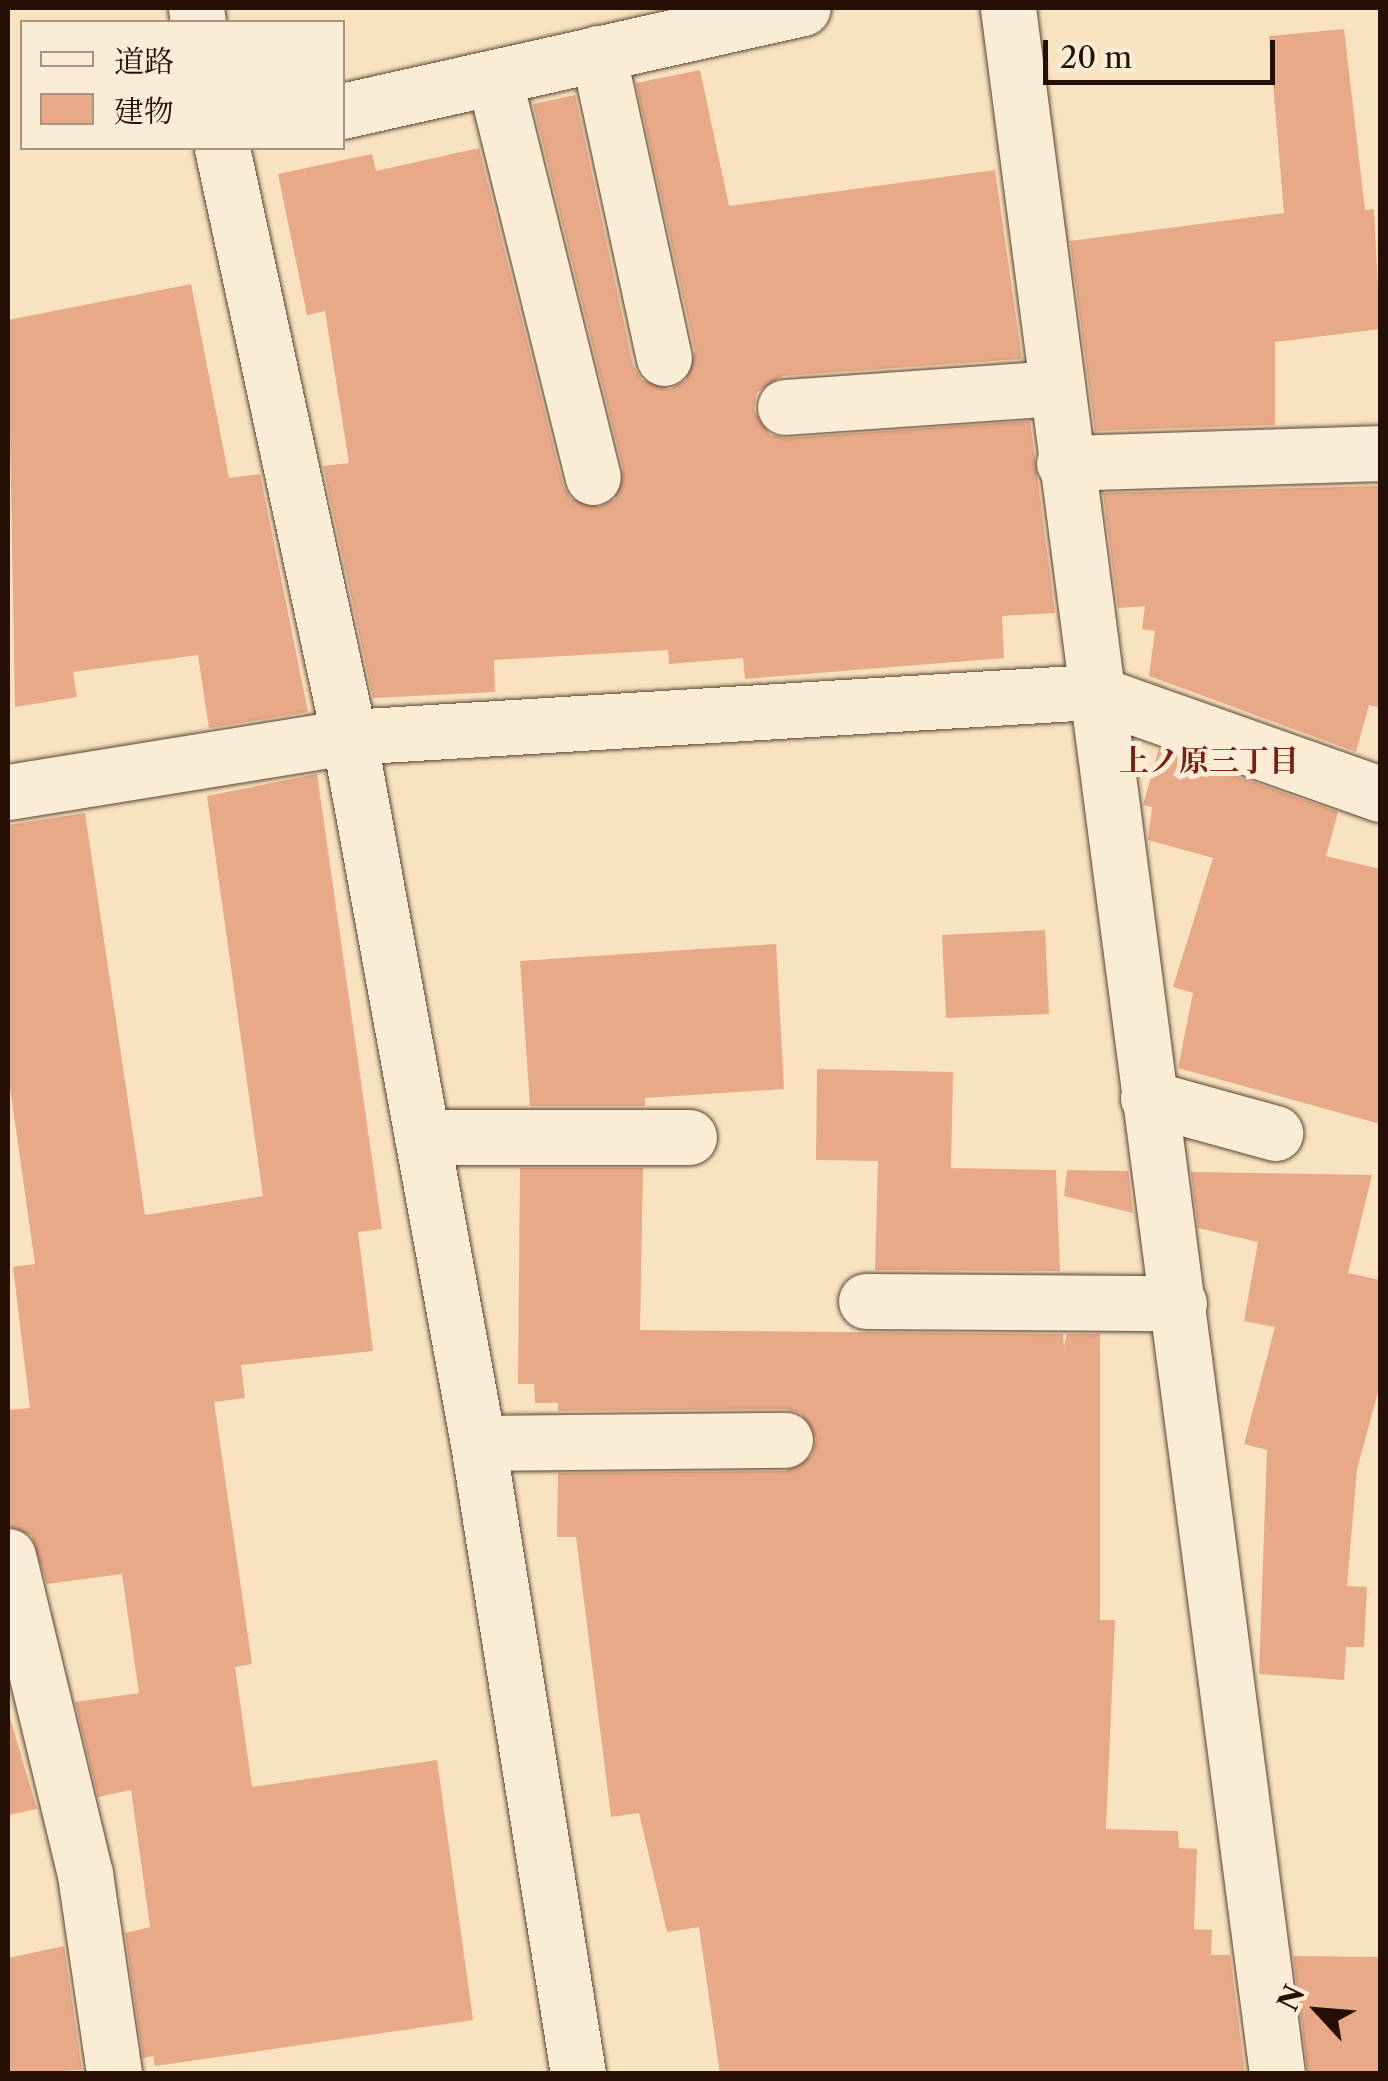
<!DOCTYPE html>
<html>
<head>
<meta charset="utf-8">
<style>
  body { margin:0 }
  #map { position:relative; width:1388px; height:2081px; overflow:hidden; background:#f9e2bf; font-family:"Libre Caslon Text","Noto Serif JP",serif }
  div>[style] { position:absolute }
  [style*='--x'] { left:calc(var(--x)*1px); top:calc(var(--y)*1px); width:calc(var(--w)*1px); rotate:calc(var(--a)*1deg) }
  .building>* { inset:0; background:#e8a988 }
  .roads { filter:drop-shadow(0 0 2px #5b4433) drop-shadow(0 0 2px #5b4433) }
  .minor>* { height:55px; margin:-27.5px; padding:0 27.5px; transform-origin:27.5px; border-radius:27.5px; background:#fbecd5 }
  span { translate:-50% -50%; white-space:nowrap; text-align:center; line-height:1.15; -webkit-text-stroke:10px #fbecd5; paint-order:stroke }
  .neighbourhood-label { font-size:30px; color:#7a1f14; font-weight:700 }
  .frame { position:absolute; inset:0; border:10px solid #261004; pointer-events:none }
  .legend { position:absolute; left:20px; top:20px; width:325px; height:130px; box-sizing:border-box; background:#fbecd5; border:2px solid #a69481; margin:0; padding:12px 18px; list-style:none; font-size:30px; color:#261004 }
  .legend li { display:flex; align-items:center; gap:20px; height:50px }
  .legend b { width:50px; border:2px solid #a69481 }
  .north { position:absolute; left:1268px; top:1961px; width:100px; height:100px; -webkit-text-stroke:8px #fbecd5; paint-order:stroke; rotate:296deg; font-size:28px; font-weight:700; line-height:40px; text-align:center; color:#261004 }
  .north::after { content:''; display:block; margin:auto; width:35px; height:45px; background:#261004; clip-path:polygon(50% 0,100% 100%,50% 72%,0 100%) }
  .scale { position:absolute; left:1043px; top:40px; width:232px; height:45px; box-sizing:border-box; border:5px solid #261004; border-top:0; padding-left:12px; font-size:30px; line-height:35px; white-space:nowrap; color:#261004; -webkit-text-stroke:8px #fbecd5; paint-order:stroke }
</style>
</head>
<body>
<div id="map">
  <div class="building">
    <div style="clip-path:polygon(1344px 29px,1365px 210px,1374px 209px,1380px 329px,1275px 342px,1275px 425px,1095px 431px,1070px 241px,1284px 213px,1269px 36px)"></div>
    <div style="clip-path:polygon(700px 70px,729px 206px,995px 170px,1022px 359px,783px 376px,757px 392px,754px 410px,770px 435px,787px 438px,1030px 421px,1055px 613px,1002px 616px,1004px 658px,745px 679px,743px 658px,669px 664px,668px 650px,494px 660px,495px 692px,373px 698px,323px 466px,349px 463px,325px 311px,307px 315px,278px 174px,372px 154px,376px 171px,479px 148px,563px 485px,571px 499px,600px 507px,615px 499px,623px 469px,533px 104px,575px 95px,633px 365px,642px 380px,670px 389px,686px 380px,695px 351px,636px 83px)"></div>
    <div style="clip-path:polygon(191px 284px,229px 478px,260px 474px,308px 712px,209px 728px,198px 655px,73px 672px,77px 697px,15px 707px,8px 320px)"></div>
    <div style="clip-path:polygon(1380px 486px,1380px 708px,1369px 705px,1356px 752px,1149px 676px,1155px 631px,1142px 629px,1145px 606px,1118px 608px,1103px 493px)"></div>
    <div style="clip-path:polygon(1159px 749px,1338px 812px,1326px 856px,1380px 869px,1380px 1124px,1178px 1068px,1193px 993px,1173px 987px,1213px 858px,1148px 840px,1152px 807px,1143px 805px)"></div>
    <div style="clip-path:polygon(317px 774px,382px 1229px,358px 1232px,373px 1351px,241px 1365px,245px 1398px,214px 1402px,252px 1664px,235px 1667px,252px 1787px,437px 1760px,473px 2020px,155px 2066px,153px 2056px,143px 2058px,125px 1933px,150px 1927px,131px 1790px,98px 1797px,75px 1702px,139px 1693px,122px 1574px,47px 1584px,31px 1535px,8px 1526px,8px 1410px,30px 1408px,13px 1267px,35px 1264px,8px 1073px,8px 825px,85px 813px,145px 1215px,263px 1196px,207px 796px)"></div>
    <div style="clip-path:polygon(1045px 930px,1049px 1014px,946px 1018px,942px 935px)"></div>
    <div style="clip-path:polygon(776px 944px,784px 1089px,645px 1098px,645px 1106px,530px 1106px,520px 961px)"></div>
    <div style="clip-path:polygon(817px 1069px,953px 1072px,951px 1168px,1056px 1170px,1060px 1271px,875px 1270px,878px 1161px,816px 1160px)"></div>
    <div style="clip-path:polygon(520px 1168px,643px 1168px,640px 1330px,1063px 1334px,1064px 1346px,1067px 1334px,1100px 1334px,1100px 1620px,1115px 1620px,1106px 1829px,1178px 1831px,1179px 1848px,1197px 1849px,1194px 1929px,1212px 1930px,1211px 1955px,1230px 1955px,1245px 2074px,720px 2074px,699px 1927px,667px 1932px,639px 1813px,611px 1817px,576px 1537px,557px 1537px,558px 1473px,785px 1471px,812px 1456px,816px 1439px,801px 1413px,785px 1409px,558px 1411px,558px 1403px,535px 1403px,534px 1384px,518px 1384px)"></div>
    <div style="clip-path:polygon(1067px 1170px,1128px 1171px,1133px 1213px,1064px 1196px)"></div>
    <div style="clip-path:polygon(1191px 1172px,1372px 1175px,1348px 1273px,1380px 1280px,1380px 1385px,1357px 1469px,1347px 1586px,1367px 1587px,1364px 1647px,1346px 1647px,1344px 1680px,1259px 1674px,1267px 1450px,1244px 1444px,1275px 1327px,1244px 1321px,1258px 1242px,1198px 1228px)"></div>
    <div style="clip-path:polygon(8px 1711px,37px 1809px,8px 1815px)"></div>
    <div style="clip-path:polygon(64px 1946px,82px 2070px,8px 2074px,8px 1958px)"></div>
    <div style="clip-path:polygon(1293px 1956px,1380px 1957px,1380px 2074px,1308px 2074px)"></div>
  </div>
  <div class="roads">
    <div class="minor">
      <div style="--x:196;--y:8;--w:14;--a:82"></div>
      <div style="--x:1008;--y:8;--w:2083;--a:82.58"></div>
      <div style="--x:598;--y:53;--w:312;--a:77.8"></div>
      <div style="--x:494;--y:78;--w:411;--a:76.1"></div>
      <div style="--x:342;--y:111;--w:472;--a:-12.6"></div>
      <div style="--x:222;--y:148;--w:603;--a:77.83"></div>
      <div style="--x:349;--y:737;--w:718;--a:79.65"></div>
      <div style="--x:478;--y:1443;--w:639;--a:80.99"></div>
      <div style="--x:785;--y:407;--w:270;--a:-4"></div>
      <div style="--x:1064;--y:463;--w:316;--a:-1.8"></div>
      <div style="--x:8;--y:792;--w:345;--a:-9.2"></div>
      <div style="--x:349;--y:737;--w:744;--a:-3.47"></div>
      <div style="--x:1092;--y:692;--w:306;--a:19.5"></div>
      <div style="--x:1148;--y:1098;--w:132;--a:15.4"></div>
      <div style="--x:422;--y:1137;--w:267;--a:0"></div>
      <div style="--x:866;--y:1301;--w:313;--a:0.4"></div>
      <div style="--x:478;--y:1443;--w:307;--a:-0.6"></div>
      <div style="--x:8;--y:1556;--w:327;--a:76.4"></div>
      <div style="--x:85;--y:1874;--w:202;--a:81.7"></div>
    </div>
  </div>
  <div class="neighbourhood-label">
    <span style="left:1209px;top:761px">上ノ原三丁目</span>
  </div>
  <div class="frame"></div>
  <ul class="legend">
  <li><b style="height:12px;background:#fbecd5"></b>道路</li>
  <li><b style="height:28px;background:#e8a988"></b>建物</li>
  </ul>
  <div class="north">N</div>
  <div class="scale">20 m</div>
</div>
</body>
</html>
